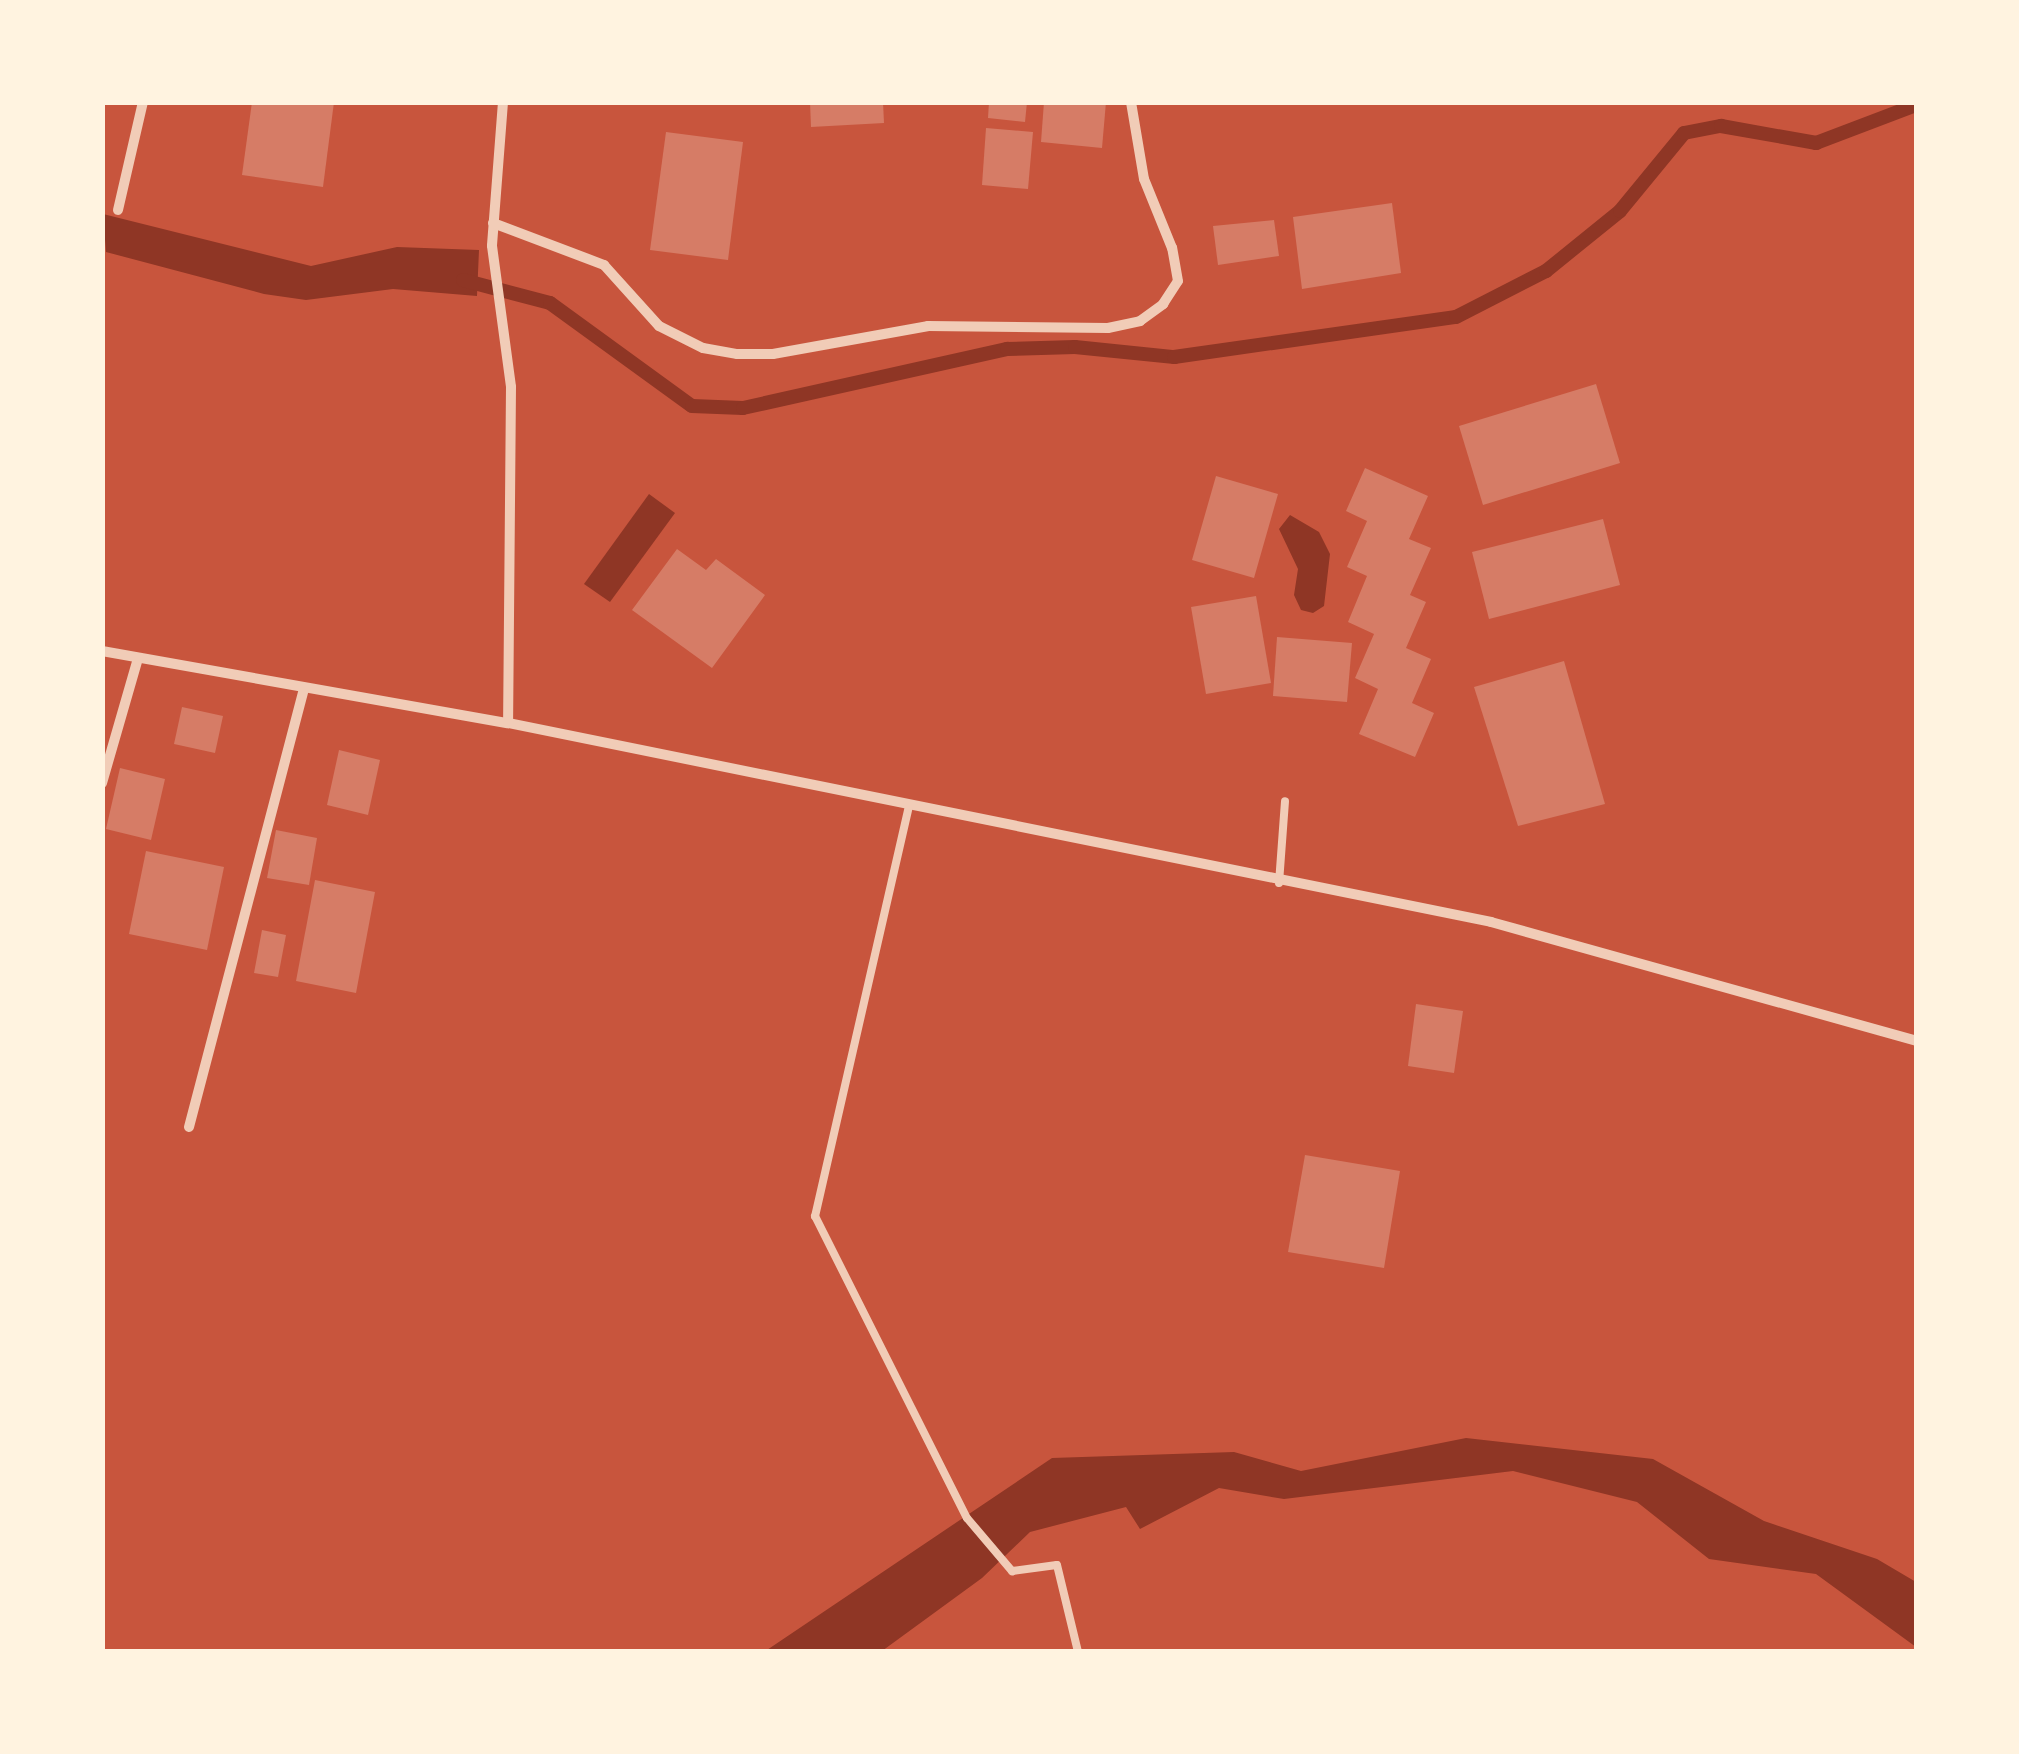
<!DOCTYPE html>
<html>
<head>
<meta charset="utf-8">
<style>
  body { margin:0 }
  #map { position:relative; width:2019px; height:1754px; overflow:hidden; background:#c8553d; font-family:"Open Sans",sans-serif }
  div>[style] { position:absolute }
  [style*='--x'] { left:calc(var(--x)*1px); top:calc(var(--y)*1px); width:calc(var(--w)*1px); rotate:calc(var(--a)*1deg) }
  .water>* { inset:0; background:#8f3625 }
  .stream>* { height:14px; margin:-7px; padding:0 7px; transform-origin:7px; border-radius:7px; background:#8f3625 }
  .building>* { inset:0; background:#d67c66 }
  .service>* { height:8px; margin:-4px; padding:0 4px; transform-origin:4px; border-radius:4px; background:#f1ccb7 }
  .minor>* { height:10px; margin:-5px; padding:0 5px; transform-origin:5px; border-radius:5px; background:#f1ccb7 }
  span { translate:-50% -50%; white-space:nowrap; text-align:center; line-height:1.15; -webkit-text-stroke:8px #fff3e0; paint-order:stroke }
  .frame { position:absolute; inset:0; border:105px solid #fff3e0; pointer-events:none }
</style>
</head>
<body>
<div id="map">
  <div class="water">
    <div style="clip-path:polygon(103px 214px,311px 266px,397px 247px,479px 250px,477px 296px,393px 289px,306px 300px,264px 294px,106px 252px)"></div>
    <div style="clip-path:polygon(649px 494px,675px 513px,610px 602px,584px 584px)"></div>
    <div style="clip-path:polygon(1290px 515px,1319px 532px,1330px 554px,1324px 606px,1313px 613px,1301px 610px,1294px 595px,1298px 569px,1279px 529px)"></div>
    <div style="clip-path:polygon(1466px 1438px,1653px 1459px,1764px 1521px,1877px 1559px,1916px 1582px,1916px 1647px,1816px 1574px,1709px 1559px,1637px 1502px,1513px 1471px,1284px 1499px,1219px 1488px,1140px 1529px,1126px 1507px,1030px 1532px,982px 1578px,882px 1651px,764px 1652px,1052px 1458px,1234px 1452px,1301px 1471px)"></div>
  </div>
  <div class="stream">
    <div style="--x:463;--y:280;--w:90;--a:14.8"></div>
    <div style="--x:550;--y:303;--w:175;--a:36"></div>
    <div style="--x:692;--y:406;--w:51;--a:2.2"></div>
    <div style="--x:743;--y:408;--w:271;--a:-12.6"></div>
    <div style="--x:1007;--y:349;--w:68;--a:-1.7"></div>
    <div style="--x:1075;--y:347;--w:100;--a:5.8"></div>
    <div style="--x:1174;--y:357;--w:285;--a:-8.1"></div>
    <div style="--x:1456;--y:317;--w:101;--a:-27.1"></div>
    <div style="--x:1546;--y:271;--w:95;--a:-39"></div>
    <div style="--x:1620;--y:211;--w:101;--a:-50.6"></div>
    <div style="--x:1684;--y:133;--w:38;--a:-11"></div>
    <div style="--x:1721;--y:126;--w:97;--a:10.1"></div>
    <div style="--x:1816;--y:143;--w:107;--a:-20.8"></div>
  </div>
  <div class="building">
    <div style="clip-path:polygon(252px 102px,334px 102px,323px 187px,242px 175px)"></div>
    <div style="clip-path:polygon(810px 102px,883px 102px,884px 123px,811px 127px)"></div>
    <div style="clip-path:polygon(989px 102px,1027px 102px,1025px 122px,988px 118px)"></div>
    <div style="clip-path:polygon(1044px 102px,1106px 102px,1102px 148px,1041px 142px)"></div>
    <div style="clip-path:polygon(986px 128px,1033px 132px,1028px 189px,982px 185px)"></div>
    <div style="clip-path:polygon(666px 132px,743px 142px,728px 260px,650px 250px)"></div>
    <div style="clip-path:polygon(1392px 203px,1401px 273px,1302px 289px,1293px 217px)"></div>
    <div style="clip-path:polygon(1274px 220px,1279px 256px,1218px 265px,1213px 226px)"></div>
    <div style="clip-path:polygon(1596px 384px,1620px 463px,1483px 505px,1459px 426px)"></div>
    <div style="clip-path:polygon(1365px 468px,1428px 496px,1409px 539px,1431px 548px,1410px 595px,1426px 602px,1406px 648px,1431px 659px,1412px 703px,1434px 713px,1415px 757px,1359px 734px,1378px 689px,1355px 678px,1374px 634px,1348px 622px,1367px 576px,1347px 567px,1367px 521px,1346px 511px)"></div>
    <div style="clip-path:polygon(1216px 476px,1278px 494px,1254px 578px,1192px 560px)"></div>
    <div style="clip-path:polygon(1603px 519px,1620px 585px,1489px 619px,1472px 552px)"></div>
    <div style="clip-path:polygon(677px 549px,706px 570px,716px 559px,765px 595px,712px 668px,632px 610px)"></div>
    <div style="clip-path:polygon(1256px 596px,1271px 683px,1206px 694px,1191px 607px)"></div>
    <div style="clip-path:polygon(1277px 637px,1352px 643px,1347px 702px,1273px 696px)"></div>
    <div style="clip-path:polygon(1564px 661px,1605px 804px,1518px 826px,1474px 687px)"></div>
    <div style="clip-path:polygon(182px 707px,223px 716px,215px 753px,174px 744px)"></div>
    <div style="clip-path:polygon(339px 750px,380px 760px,368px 815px,327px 805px)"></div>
    <div style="clip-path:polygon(120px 768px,165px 779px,151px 840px,106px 829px)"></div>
    <div style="clip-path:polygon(276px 830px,317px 838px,309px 885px,267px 878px)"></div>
    <div style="clip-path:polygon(146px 851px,224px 867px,207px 950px,129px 934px)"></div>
    <div style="clip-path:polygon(315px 880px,375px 892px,356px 993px,296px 981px)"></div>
    <div style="clip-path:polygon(262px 930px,286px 935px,278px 977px,254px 973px)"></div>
    <div style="clip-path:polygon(1416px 1004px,1463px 1011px,1454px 1073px,1408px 1066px)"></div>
    <div style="clip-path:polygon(1305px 1155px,1400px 1171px,1384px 1268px,1288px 1252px)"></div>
  </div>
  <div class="service">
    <div style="--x:909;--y:806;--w:421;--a:102.9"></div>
    <div style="--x:815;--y:1216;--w:338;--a:63.3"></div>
    <div style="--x:967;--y:1518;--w:70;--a:49.7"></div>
    <div style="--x:1012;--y:1571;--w:45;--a:-7.6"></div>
    <div style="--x:1057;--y:1565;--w:89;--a:76.4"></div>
    <div style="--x:1279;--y:883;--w:82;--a:-85.8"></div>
  </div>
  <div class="minor">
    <div style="--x:503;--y:102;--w:144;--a:94.4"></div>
    <div style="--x:492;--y:246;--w:142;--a:82.3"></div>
    <div style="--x:511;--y:387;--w:336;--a:90.5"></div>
    <div style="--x:118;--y:210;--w:111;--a:-77"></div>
    <div style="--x:493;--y:223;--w:119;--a:20.7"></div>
    <div style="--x:604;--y:265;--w:82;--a:48"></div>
    <div style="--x:659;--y:326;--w:49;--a:26.6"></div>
    <div style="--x:703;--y:348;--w:35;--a:10"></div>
    <div style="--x:737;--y:354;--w:36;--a:0"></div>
    <div style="--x:773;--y:354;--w:158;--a:-10.2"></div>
    <div style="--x:928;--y:326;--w:180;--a:0.6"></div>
    <div style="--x:1108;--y:328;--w:33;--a:-12"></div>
    <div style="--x:1140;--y:321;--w:29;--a:-36"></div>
    <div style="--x:1163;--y:304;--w:27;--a:-57"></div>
    <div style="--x:1178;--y:281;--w:34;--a:-100"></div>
    <div style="--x:1172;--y:248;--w:74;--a:-112.1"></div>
    <div style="--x:1144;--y:179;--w:78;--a:-99.6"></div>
    <div style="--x:102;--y:651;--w:412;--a:10.1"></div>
    <div style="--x:508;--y:723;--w:1003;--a:11.44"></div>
    <div style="--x:1491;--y:922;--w:441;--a:15.6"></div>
    <div style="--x:102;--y:783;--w:130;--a:-73.9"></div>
    <div style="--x:189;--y:1127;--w:454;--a:-75.3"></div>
  </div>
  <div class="frame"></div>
</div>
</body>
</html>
